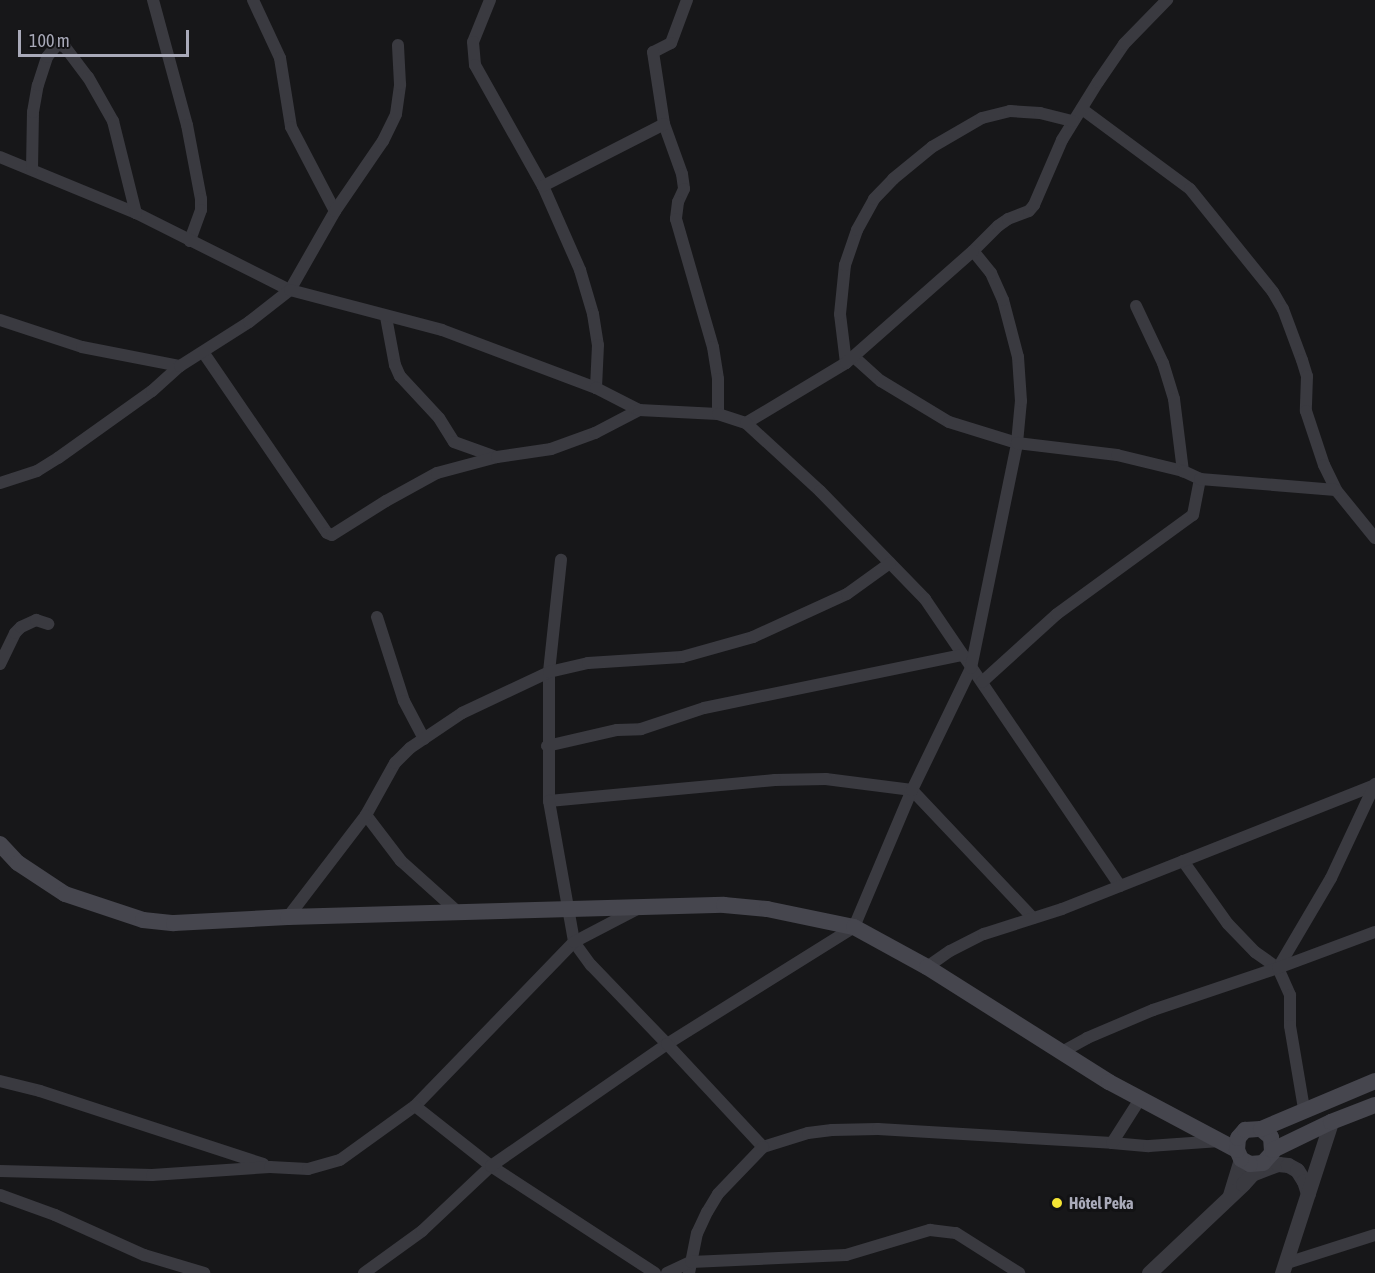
<!DOCTYPE html>
<html>
<head>
<meta charset="utf-8">
<style>
  body { margin:0 }
  #map { position:relative; width:1375px; height:1273px; overflow:hidden; background:#171719; font-family:"Asap Condensed",sans-serif }
  div>[style] { position:absolute }
  [style*='--x'] { left:calc(var(--x)*1px); top:calc(var(--y)*1px); width:calc(var(--w)*1px); rotate:calc(var(--a)*1deg) }
  .minor>* { height:12px; margin:-6px; padding:0 6px; transform-origin:6px; border-radius:6px; background:#3a3a40 }
  .tertiary>* { height:15px; margin:-7.5px; padding:0 7.5px; transform-origin:7.5px; border-radius:7.5px; background:#3a3a40 }
  .secondary>* { height:16px; margin:-8px; padding:0 8px; transform-origin:8px; border-radius:8px; background:#46464e }
  .dots>* { width:16px; height:16px; translate:-50% -50%; box-sizing:border-box; border:3px solid #121214; border-radius:50% }
  span { translate:-50% -50%; white-space:nowrap; text-align:center; line-height:1.15; -webkit-text-stroke:6px #121214; paint-order:stroke }
  .poi-label { font-size:16px; color:#a9aab9; font-weight:700 }
  .left { translate:0 -50%; text-align:left }
  .scale { position:absolute; left:18px; top:30px; width:171px; height:27px; box-sizing:border-box; border:3px solid #a9aab9; border-top:0; padding-left:8px; font-size:18px; line-height:21px; white-space:nowrap; color:#a9aab9; -webkit-text-stroke:4px #121214; paint-order:stroke }
</style>
</head>
<body>
<div id="map">
  <div class="minor">
    <div style="--x:153;--y:0;--w:130;--a:74.8"></div>
    <div style="--x:187;--y:125;--w:75;--a:79.3"></div>
    <div style="--x:201;--y:199;--w:11;--a:90"></div>
    <div style="--x:201;--y:210;--w:33;--a:110"></div>
    <div style="--x:253;--y:0;--w:64;--a:65"></div>
    <div style="--x:280;--y:58;--w:70;--a:80.9"></div>
    <div style="--x:291;--y:127;--w:95;--a:62.4"></div>
    <div style="--x:490;--y:0;--w:45;--a:112"></div>
    <div style="--x:473;--y:42;--w:23;--a:85"></div>
    <div style="--x:475;--y:65;--w:139;--a:60.7"></div>
    <div style="--x:543;--y:186;--w:92;--a:66.2"></div>
    <div style="--x:580;--y:270;--w:46;--a:73.5"></div>
    <div style="--x:593;--y:314;--w:31;--a:81"></div>
    <div style="--x:598;--y:345;--w:43;--a:92.7"></div>
    <div style="--x:687;--y:0;--w:46;--a:110.4"></div>
    <div style="--x:671;--y:43;--w:20;--a:153"></div>
    <div style="--x:653;--y:52;--w:73;--a:81.3"></div>
    <div style="--x:664;--y:124;--w:53;--a:70.2"></div>
    <div style="--x:682;--y:174;--w:15;--a:82"></div>
    <div style="--x:684;--y:189;--w:14;--a:115"></div>
    <div style="--x:678;--y:202;--w:17;--a:97"></div>
    <div style="--x:676;--y:219;--w:133;--a:73.9"></div>
    <div style="--x:713;--y:347;--w:32;--a:81"></div>
    <div style="--x:718;--y:379;--w:35;--a:90"></div>
    <div style="--x:1082;--y:109;--w:134;--a:36.5"></div>
    <div style="--x:1190;--y:189;--w:132;--a:51.1"></div>
    <div style="--x:1273;--y:292;--w:20;--a:60"></div>
    <div style="--x:1283;--y:309;--w:54;--a:69.6"></div>
    <div style="--x:1302;--y:360;--w:17;--a:73"></div>
    <div style="--x:1307;--y:376;--w:35;--a:92"></div>
    <div style="--x:1306;--y:411;--w:57;--a:71.6"></div>
    <div style="--x:1324;--y:465;--w:28;--a:64"></div>
    <div style="--x:1336;--y:490;--w:62;--a:50.9"></div>
    <div style="--x:0;--y:157;--w:147;--a:22.4"></div>
    <div style="--x:136;--y:213;--w:172;--a:26.6"></div>
    <div style="--x:290;--y:290;--w:91;--a:-60.3"></div>
    <div style="--x:335;--y:211;--w:85;--a:-55.6"></div>
    <div style="--x:383;--y:141;--w:30;--a:-64"></div>
    <div style="--x:396;--y:114;--w:30;--a:-82"></div>
    <div style="--x:400;--y:84;--w:39;--a:-93"></div>
    <div style="--x:32;--y:169;--w:57;--a:-89"></div>
    <div style="--x:33;--y:112;--w:27;--a:-80"></div>
    <div style="--x:38;--y:85;--w:29;--a:-72"></div>
    <div style="--x:47;--y:57;--w:17;--a:-50"></div>
    <div style="--x:58;--y:44;--w:8;--a:23"></div>
    <div style="--x:65;--y:47;--w:38;--a:53"></div>
    <div style="--x:88;--y:77;--w:51;--a:60.4"></div>
    <div style="--x:113;--y:121;--w:95;--a:76"></div>
    <div style="--x:543;--y:186;--w:136;--a:-27.1"></div>
    <div style="--x:1136;--y:306;--w:63;--a:64.7"></div>
    <div style="--x:1163;--y:363;--w:38;--a:73"></div>
    <div style="--x:1174;--y:399;--w:73;--a:82.9"></div>
    <div style="--x:386;--y:317;--w:49;--a:79.4"></div>
    <div style="--x:395;--y:365;--w:12;--a:66"></div>
    <div style="--x:400;--y:376;--w:57;--a:47.1"></div>
    <div style="--x:439;--y:418;--w:28;--a:58"></div>
    <div style="--x:454;--y:442;--w:45;--a:19.7"></div>
    <div style="--x:0;--y:320;--w:86;--a:18.2"></div>
    <div style="--x:82;--y:347;--w:100;--a:11"></div>
    <div style="--x:203;--y:352;--w:219;--a:55.6"></div>
    <div style="--x:327;--y:533;--w:5;--a:22"></div>
    <div style="--x:332;--y:535;--w:64;--a:-32.2"></div>
    <div style="--x:386;--y:501;--w:58;--a:-28.8"></div>
    <div style="--x:437;--y:473;--w:62;--a:-14.9"></div>
    <div style="--x:497;--y:457;--w:55;--a:-8.4"></div>
    <div style="--x:551;--y:449;--w:47;--a:-20"></div>
    <div style="--x:595;--y:433;--w:50;--a:-27.6"></div>
    <div style="--x:854;--y:357;--w:36;--a:42"></div>
    <div style="--x:881;--y:381;--w:79;--a:31.1"></div>
    <div style="--x:949;--y:422;--w:71;--a:17.2"></div>
    <div style="--x:1017;--y:443;--w:42;--a:-84.6"></div>
    <div style="--x:1021;--y:401;--w:44;--a:-93.9"></div>
    <div style="--x:1018;--y:357;--w:59;--a:-104.7"></div>
    <div style="--x:1003;--y:300;--w:30;--a:-114"></div>
    <div style="--x:991;--y:273;--w:28;--a:-129"></div>
    <div style="--x:973;--y:251;--w:35;--a:-45"></div>
    <div style="--x:998;--y:226;--w:12;--a:-35"></div>
    <div style="--x:1008;--y:219;--w:22;--a:-21"></div>
    <div style="--x:1029;--y:211;--w:8;--a:-50"></div>
    <div style="--x:1034;--y:205;--w:71;--a:-66.7"></div>
    <div style="--x:1062;--y:140;--w:68;--a:-58.2"></div>
    <div style="--x:1098;--y:82;--w:46;--a:-55.6"></div>
    <div style="--x:1124;--y:44;--w:62;--a:-45.7"></div>
    <div style="--x:846;--y:363;--w:49;--a:-97"></div>
    <div style="--x:840;--y:314;--w:49;--a:-84.2"></div>
    <div style="--x:845;--y:265;--w:37;--a:-71"></div>
    <div style="--x:857;--y:230;--w:35;--a:-61"></div>
    <div style="--x:874;--y:199;--w:28;--a:-46"></div>
    <div style="--x:893;--y:179;--w:50;--a:-39.4"></div>
    <div style="--x:932;--y:147;--w:58;--a:-30.1"></div>
    <div style="--x:982;--y:118;--w:29;--a:-14"></div>
    <div style="--x:1010;--y:111;--w:30;--a:4"></div>
    <div style="--x:1040;--y:113;--w:34;--a:14"></div>
    <div style="--x:746;--y:423;--w:117;--a:-31"></div>
    <div style="--x:846;--y:363;--w:169;--a:-41.4"></div>
    <div style="--x:0;--y:483;--w:39;--a:-18"></div>
    <div style="--x:37;--y:471;--w:25;--a:-32"></div>
    <div style="--x:58;--y:458;--w:115;--a:-35.5"></div>
    <div style="--x:152;--y:391;--w:38;--a:-42"></div>
    <div style="--x:180;--y:366;--w:82;--a:-32.5"></div>
    <div style="--x:249;--y:322;--w:52;--a:-38"></div>
    <div style="--x:290;--y:290;--w:157;--a:14.7"></div>
    <div style="--x:442;--y:330;--w:165;--a:20.6"></div>
    <div style="--x:596;--y:388;--w:48;--a:27.1"></div>
    <div style="--x:639;--y:410;--w:79;--a:2.9"></div>
    <div style="--x:718;--y:414;--w:29;--a:18"></div>
    <div style="--x:746;--y:423;--w:100;--a:42.6"></div>
    <div style="--x:820;--y:491;--w:151;--a:45.8"></div>
    <div style="--x:925;--y:599;--w:347;--a:55.8"></div>
    <div style="--x:377;--y:617;--w:88;--a:72.2"></div>
    <div style="--x:404;--y:701;--w:43;--a:62.2"></div>
    <div style="--x:0;--y:664;--w:34;--a:-64"></div>
    <div style="--x:15;--y:633;--w:8;--a:-45"></div>
    <div style="--x:21;--y:627;--w:17;--a:-25"></div>
    <div style="--x:36;--y:620;--w:13;--a:18"></div>
    <div style="--x:982;--y:682;--w:101;--a:-42.2"></div>
    <div style="--x:1057;--y:614;--w:168;--a:-36.1"></div>
    <div style="--x:1193;--y:515;--w:37;--a:-79"></div>
    <div style="--x:547;--y:746;--w:72;--a:-12.9"></div>
    <div style="--x:617;--y:730;--w:24;--a:-2"></div>
    <div style="--x:641;--y:729;--w:66;--a:-18.4"></div>
    <div style="--x:704;--y:708;--w:264;--a:-11.6"></div>
    <div style="--x:549;--y:801;--w:129;--a:-90"></div>
    <div style="--x:549;--y:672;--w:113;--a:-83.9"></div>
    <div style="--x:1183;--y:861;--w:77;--a:54.5"></div>
    <div style="--x:1228;--y:924;--w:39;--a:46"></div>
    <div style="--x:1255;--y:952;--w:28;--a:35"></div>
    <div style="--x:1278;--y:968;--w:30;--a:66"></div>
    <div style="--x:1290;--y:995;--w:31;--a:90"></div>
    <div style="--x:1290;--y:1026;--w:84;--a:80.4"></div>
    <div style="--x:459;--y:913;--w:78;--a:-138.1"></div>
    <div style="--x:401;--y:861;--w:58;--a:-127.3"></div>
    <div style="--x:366;--y:815;--w:60;--a:-60.9"></div>
    <div style="--x:395;--y:763;--w:21;--a:-45"></div>
    <div style="--x:410;--y:748;--w:63;--a:-33.9"></div>
    <div style="--x:462;--y:713;--w:96;--a:-25.2"></div>
    <div style="--x:549;--y:672;--w:40;--a:-13"></div>
    <div style="--x:588;--y:663;--w:94;--a:-3.7"></div>
    <div style="--x:682;--y:657;--w:74;--a:-15.7"></div>
    <div style="--x:753;--y:637;--w:103;--a:-24.6"></div>
    <div style="--x:847;--y:594;--w:53;--a:-35.8"></div>
    <div style="--x:288;--y:917;--w:128;--a:-52.6"></div>
    <div style="--x:1033;--y:918;--w:176;--a:-133.4"></div>
    <div style="--x:912;--y:790;--w:87;--a:-172.7"></div>
    <div style="--x:826;--y:779;--w:51;--a:178.9"></div>
    <div style="--x:775;--y:780;--w:227;--a:174.7"></div>
    <div style="--x:549;--y:801;--w:143;--a:79.9"></div>
    <div style="--x:574;--y:942;--w:29;--a:54"></div>
    <div style="--x:591;--y:965;--w:110;--a:46.1"></div>
    <div style="--x:667;--y:1044;--w:221;--a:-32"></div>
    <div style="--x:854;--y:927;--w:149;--a:-67.1"></div>
    <div style="--x:912;--y:790;--w:136;--a:-64.2"></div>
    <div style="--x:971;--y:668;--w:230;--a:-78.4"></div>
    <div style="--x:1017;--y:443;--w:101;--a:6.8"></div>
    <div style="--x:1117;--y:455;--w:68;--a:13.6"></div>
    <div style="--x:1183;--y:471;--w:19;--a:25"></div>
    <div style="--x:1200;--y:479;--w:136;--a:4.6"></div>
    <div style="--x:927;--y:967;--w:28;--a:-35"></div>
    <div style="--x:950;--y:951;--w:38;--a:-27"></div>
    <div style="--x:984;--y:934;--w:82;--a:-17.8"></div>
    <div style="--x:1062;--y:909;--w:337;--a:-21.6"></div>
    <div style="--x:1278;--y:968;--w:104;--a:-59.5"></div>
    <div style="--x:1331;--y:878;--w:104;--a:-64.9"></div>
    <div style="--x:1062;--y:1052;--w:29;--a:-29"></div>
    <div style="--x:1087;--y:1038;--w:72;--a:-23"></div>
    <div style="--x:1153;--y:1010;--w:132;--a:-18.6"></div>
    <div style="--x:1278;--y:968;--w:103;--a:-20.4"></div>
    <div style="--x:0;--y:1081;--w:41;--a:14"></div>
    <div style="--x:40;--y:1091;--w:235;--a:18.1"></div>
    <div style="--x:1112;--y:1143;--w:37;--a:5"></div>
    <div style="--x:1149;--y:1146;--w:71;--a:-4"></div>
    <div style="--x:763;--y:1147;--w:47;--a:-17.3"></div>
    <div style="--x:808;--y:1133;--w:24;--a:-7"></div>
    <div style="--x:832;--y:1130;--w:46;--a:-1.2"></div>
    <div style="--x:878;--y:1129;--w:234;--a:3.4"></div>
    <div style="--x:1112;--y:1143;--w:52;--a:-57.5"></div>
    <div style="--x:0;--y:1171;--w:152;--a:1.5"></div>
    <div style="--x:152;--y:1175;--w:118;--a:-3.9"></div>
    <div style="--x:270;--y:1167;--w:38;--a:3"></div>
    <div style="--x:308;--y:1169;--w:33;--a:-16"></div>
    <div style="--x:340;--y:1160;--w:92;--a:-35.8"></div>
    <div style="--x:415;--y:1106;--w:228;--a:-45.9"></div>
    <div style="--x:574;--y:942;--w:71;--a:-27.6"></div>
    <div style="--x:0;--y:1195;--w:59;--a:20"></div>
    <div style="--x:55;--y:1215;--w:98;--a:24.2"></div>
    <div style="--x:144;--y:1255;--w:63;--a:16.7"></div>
    <div style="--x:1287;--y:1263;--w:92;--a:-17.7"></div>
    <div style="--x:364;--y:1273;--w:72;--a:-35.9"></div>
    <div style="--x:422;--y:1231;--w:95;--a:-43.3"></div>
    <div style="--x:491;--y:1166;--w:97;--a:-141.7"></div>
    <div style="--x:655;--y:1273;--w:196;--a:-146.9"></div>
    <div style="--x:491;--y:1166;--w:214;--a:-34.7"></div>
    <div style="--x:667;--y:1044;--w:141;--a:47"></div>
    <div style="--x:763;--y:1147;--w:65;--a:133.8"></div>
    <div style="--x:718;--y:1194;--w:21;--a:121"></div>
    <div style="--x:707;--y:1212;--w:23;--a:115"></div>
    <div style="--x:697;--y:1233;--w:41;--a:101.3"></div>
    <div style="--x:667;--y:1273;--w:26;--a:-25"></div>
    <div style="--x:691;--y:1262;--w:155;--a:-2.6"></div>
    <div style="--x:846;--y:1255;--w:88;--a:-16.6"></div>
    <div style="--x:930;--y:1230;--w:26;--a:7"></div>
    <div style="--x:956;--y:1233;--w:75;--a:32.4"></div>
  </div>
  <div class="tertiary">
    <div style="--x:1254;--y:1173;--w:26;--a:-21"></div>
    <div style="--x:1278;--y:1164;--w:10;--a:6"></div>
    <div style="--x:1288;--y:1165;--w:10;--a:29"></div>
    <div style="--x:1297;--y:1170;--w:13;--a:58"></div>
    <div style="--x:1304;--y:1181;--w:13;--a:72"></div>
    <div style="--x:1230;--y:1195;--w:38;--a:-73"></div>
    <div style="--x:1149;--y:1273;--w:129;--a:-43.4"></div>
    <div style="--x:1243;--y:1184;--w:27;--a:-48"></div>
    <div style="--x:1282;--y:1273;--w:159;--a:-72"></div>
  </div>
  <div class="secondary">
    <div style="--x:0;--y:844;--w:26;--a:47"></div>
    <div style="--x:18;--y:863;--w:56;--a:33.4"></div>
    <div style="--x:65;--y:894;--w:82;--a:18.4"></div>
    <div style="--x:143;--y:920;--w:31;--a:6"></div>
    <div style="--x:174;--y:923;--w:114;--a:-3"></div>
    <div style="--x:288;--y:917;--w:436;--a:-1.6"></div>
    <div style="--x:724;--y:905;--w:43;--a:5.3"></div>
    <div style="--x:767;--y:909;--w:89;--a:11.7"></div>
    <div style="--x:854;--y:927;--w:83;--a:28.7"></div>
    <div style="--x:927;--y:967;--w:215;--a:32.3"></div>
    <div style="--x:1109;--y:1082;--w:145;--a:28"></div>
    <div style="--x:1261;--y:1129;--w:13;--a:39"></div>
    <div style="--x:1271;--y:1137;--w:16;--a:86"></div>
    <div style="--x:1272;--y:1153;--w:13;--a:132"></div>
    <div style="--x:1263;--y:1163;--w:13;--a:176"></div>
    <div style="--x:1250;--y:1164;--w:10;--a:-151"></div>
    <div style="--x:1241;--y:1159;--w:10;--a:-114"></div>
    <div style="--x:1237;--y:1150;--w:12;--a:-85"></div>
    <div style="--x:1238;--y:1138;--w:11;--a:-49"></div>
    <div style="--x:1245;--y:1130;--w:16;--a:-4"></div>
    <div style="--x:1261;--y:1129;--w:124;--a:-22.8"></div>
    <div style="--x:1273;--y:1150;--w:64;--a:-25.8"></div>
    <div style="--x:1331;--y:1122;--w:47;--a:-21.1"></div>
  </div>
  <div class="dots">
    <div style="left:1057px;top:1203px;background:#f4e434"></div>
  </div>
  <div class="poi-label">
    <span class="left" style="left:1069px;top:1203px">Hôtel Peka</span>
  </div>
  <div class="scale">100 m</div>
</div>
</body>
</html>
